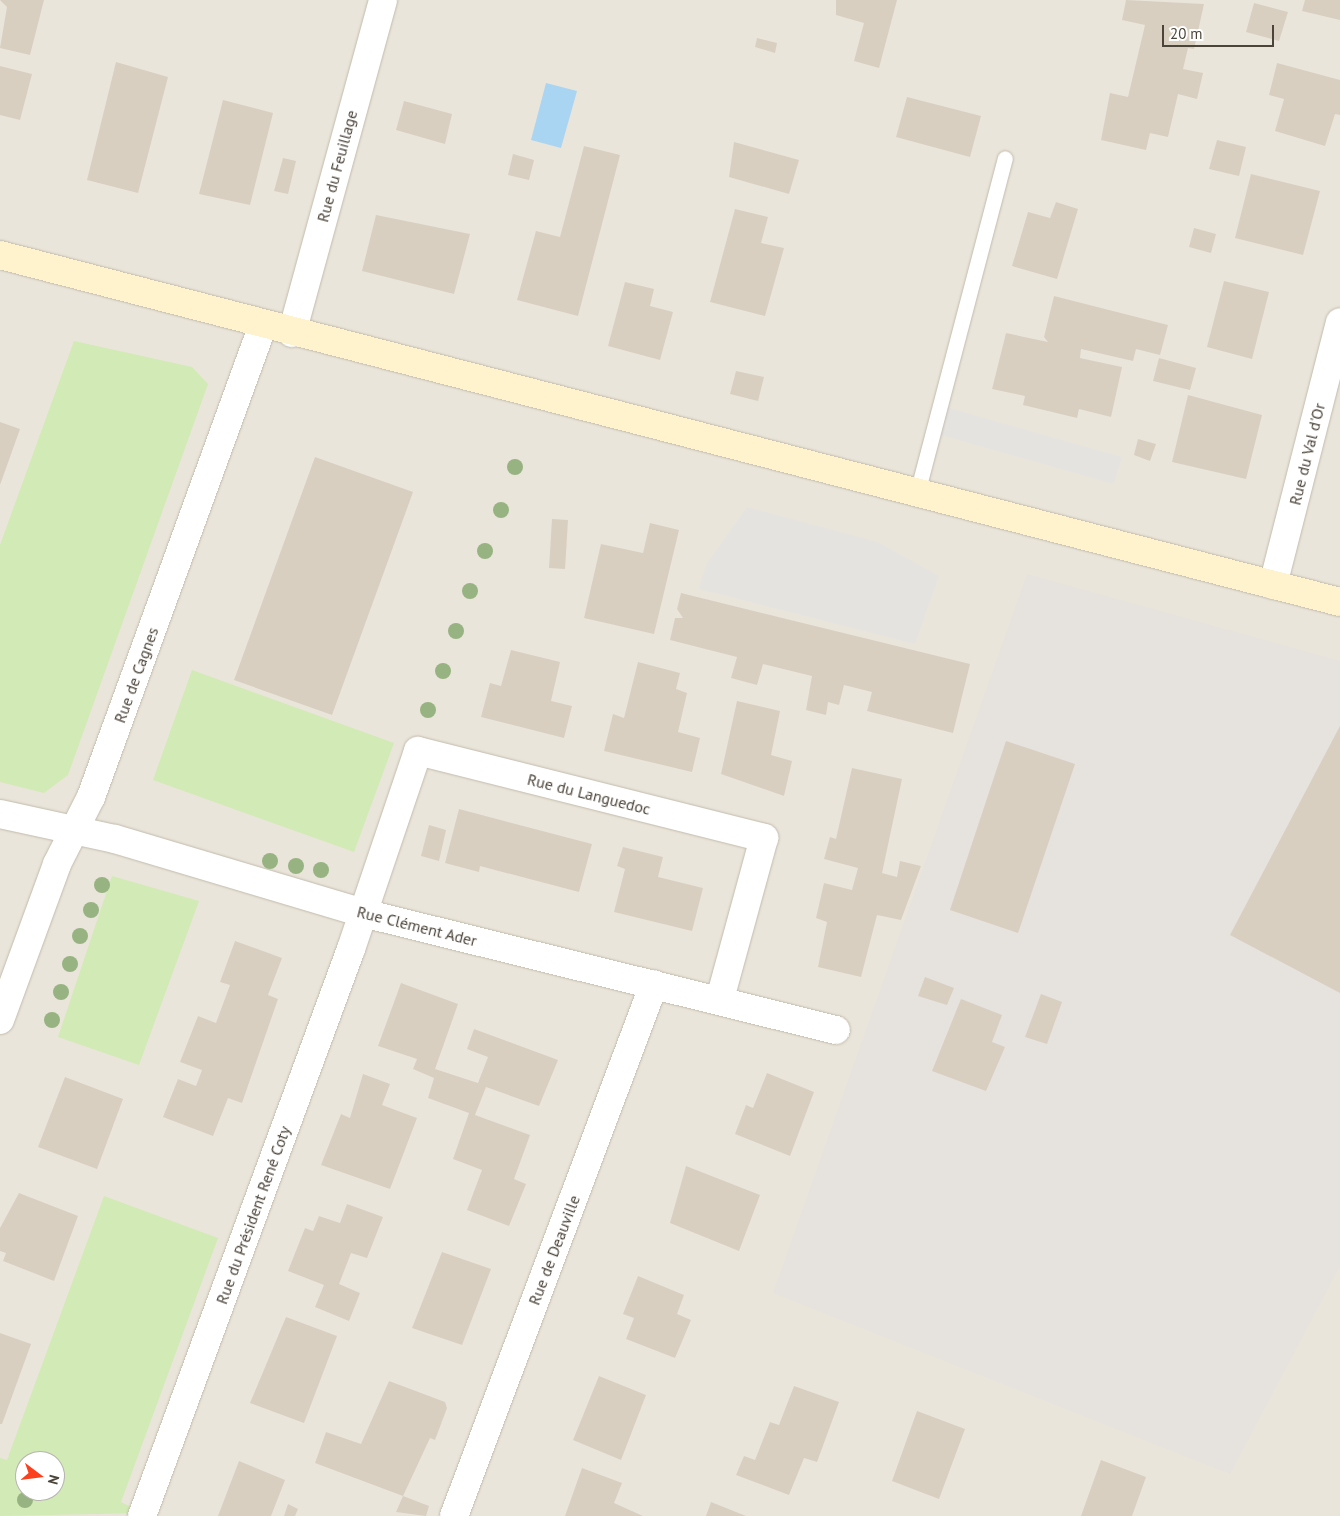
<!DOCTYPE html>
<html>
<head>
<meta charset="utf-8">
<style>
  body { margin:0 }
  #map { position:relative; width:1340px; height:1516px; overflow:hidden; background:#f6f3ec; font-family:"PT Sans",sans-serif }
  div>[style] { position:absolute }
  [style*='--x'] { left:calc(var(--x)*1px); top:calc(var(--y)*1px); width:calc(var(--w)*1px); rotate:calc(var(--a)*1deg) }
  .residential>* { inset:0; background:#eae5da }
  .industrial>* { inset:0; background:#e6e2dd }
  .green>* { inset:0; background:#d2eab5 }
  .parking>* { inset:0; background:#e5e3e0 }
  .water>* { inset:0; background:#a9d4f2 }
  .building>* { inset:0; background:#d8cfc1 }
  .roads { filter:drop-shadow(0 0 1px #c2bbae) drop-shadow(0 0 1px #c2bbae) }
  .lane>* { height:15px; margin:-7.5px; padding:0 7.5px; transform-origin:7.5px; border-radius:7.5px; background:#fff }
  .street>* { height:28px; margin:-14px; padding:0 14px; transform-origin:14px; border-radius:14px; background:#fff }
  .secondary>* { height:28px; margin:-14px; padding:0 14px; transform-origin:14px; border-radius:14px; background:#fff3cd }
  .trees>* { width:16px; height:16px; margin:-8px; border-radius:50%; background:#97b381 }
  span { translate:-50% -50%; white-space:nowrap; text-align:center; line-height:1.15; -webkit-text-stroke:4.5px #fff; paint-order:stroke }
  .street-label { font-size:16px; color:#4b4439 }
  .north { position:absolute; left:15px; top:1451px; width:50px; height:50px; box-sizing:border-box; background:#fff; border:1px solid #b7b4b0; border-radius:50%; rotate:105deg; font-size:14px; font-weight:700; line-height:20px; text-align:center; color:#4b4439 }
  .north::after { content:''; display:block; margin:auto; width:18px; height:22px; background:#fc3f1d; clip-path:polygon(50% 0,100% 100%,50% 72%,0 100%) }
  .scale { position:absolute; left:1162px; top:25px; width:112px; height:22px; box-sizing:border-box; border:2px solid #4b4439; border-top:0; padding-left:6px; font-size:15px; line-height:18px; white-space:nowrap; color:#4b4439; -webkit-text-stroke:4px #fff; paint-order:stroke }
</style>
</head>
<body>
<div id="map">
  <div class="residential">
    <div style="clip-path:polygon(evenodd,0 0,1340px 0,1340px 1516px,0 1516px,0 0,25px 1461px,55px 1461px,55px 1491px,25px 1491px,25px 1461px)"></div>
  </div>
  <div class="industrial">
    <div style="clip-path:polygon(1027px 574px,1340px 661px,1340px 1266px,1230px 1474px,773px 1293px)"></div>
  </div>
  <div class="green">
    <div style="clip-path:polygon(74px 341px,192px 367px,208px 384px,68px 775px,44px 793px,0 782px,0 545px)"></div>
    <div style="clip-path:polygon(192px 670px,394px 743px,354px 852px,153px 780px)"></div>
    <div style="clip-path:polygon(112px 876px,199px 901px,139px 1065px,58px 1037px)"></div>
    <div style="clip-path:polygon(evenodd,104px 1196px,218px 1238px,121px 1502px,143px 1513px,0 1516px,0 1458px,7px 1460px,104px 1196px,25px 1461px,55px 1461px,55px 1491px,25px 1491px,25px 1461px)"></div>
  </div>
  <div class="parking">
    <div style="clip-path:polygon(945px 407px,1122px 457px,1114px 484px,937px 434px)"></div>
    <div style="clip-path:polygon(747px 507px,878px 542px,939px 576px,915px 644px,699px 589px,706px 565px)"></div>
  </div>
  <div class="water">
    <div style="clip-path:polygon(546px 83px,577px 91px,561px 148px,531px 140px)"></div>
  </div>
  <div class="building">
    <div style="clip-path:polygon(0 0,44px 0,30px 55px,0 48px,7px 7px)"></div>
    <div style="clip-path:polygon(836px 0,897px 0,879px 68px,854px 61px,864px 23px,836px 15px)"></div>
    <div style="clip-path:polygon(1126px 0,1204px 4px,1194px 49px,1188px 48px,1183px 69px,1203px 73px,1197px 99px,1178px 94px,1168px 137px,1150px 133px,1146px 150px,1101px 140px,1110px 93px,1128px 97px,1145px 25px,1122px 20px)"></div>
    <div style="clip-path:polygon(1305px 0,1340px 0,1340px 20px,1302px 11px)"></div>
    <div style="clip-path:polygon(1254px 3px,1288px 12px,1279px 41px,1246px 32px)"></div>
    <div style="clip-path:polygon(757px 38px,777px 43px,775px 53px,755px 47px)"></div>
    <div style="clip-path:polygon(116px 62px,168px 77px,138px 193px,87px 180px)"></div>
    <div style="clip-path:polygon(1277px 63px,1340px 80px,1340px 115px,1335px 114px,1325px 146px,1275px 131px,1284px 99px,1269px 95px)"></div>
    <div style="clip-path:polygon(0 66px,32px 74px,20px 120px,0 115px)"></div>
    <div style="clip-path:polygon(907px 97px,981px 116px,970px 157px,896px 137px)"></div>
    <div style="clip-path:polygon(223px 100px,273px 113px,250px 205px,199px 194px)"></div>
    <div style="clip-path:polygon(404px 101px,452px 114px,445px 144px,396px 130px)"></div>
    <div style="clip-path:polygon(1217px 140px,1246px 147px,1239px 176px,1209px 169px)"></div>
    <div style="clip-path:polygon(734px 142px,799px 160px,789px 194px,729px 177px)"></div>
    <div style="clip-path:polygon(584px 146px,620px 155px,578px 316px,517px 300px,536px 231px,560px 237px)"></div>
    <div style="clip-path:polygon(513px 154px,534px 160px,529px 180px,508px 175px)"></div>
    <div style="clip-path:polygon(283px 158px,296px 161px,288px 194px,274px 191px)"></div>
    <div style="clip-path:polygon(1251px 174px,1320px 191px,1303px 255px,1235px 238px)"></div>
    <div style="clip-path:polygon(1056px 202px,1078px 209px,1057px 279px,1012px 266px,1028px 212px,1050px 218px)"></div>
    <div style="clip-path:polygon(735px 209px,768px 217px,761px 243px,784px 248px,765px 316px,710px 302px)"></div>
    <div style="clip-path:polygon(376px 215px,470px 234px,454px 294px,362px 271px)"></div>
    <div style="clip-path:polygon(1194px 228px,1216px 234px,1211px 253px,1189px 247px)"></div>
    <div style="clip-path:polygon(1224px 281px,1269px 292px,1252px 359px,1207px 347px)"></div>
    <div style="clip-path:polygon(625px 282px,654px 289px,650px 306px,673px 312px,660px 360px,608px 346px)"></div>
    <div style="clip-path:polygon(1054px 296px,1168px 325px,1160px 355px,1136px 349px,1133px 361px,1081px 349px,1080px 358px,1122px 367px,1111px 417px,1079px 409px,1077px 418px,1023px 405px,1025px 396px,992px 389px,1006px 333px,1048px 342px,1044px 337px)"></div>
    <div style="clip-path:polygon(1159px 358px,1196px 368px,1190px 390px,1153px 381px)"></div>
    <div style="clip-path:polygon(736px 371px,764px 377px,758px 401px,730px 394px)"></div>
    <div style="clip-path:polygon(1188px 395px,1262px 415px,1246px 479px,1172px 462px)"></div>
    <div style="clip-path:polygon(0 422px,20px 429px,0 485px)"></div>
    <div style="clip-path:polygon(1138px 439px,1156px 444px,1150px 461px,1134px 455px)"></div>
    <div style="clip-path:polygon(315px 457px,413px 492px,332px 715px,234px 680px)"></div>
    <div style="clip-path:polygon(552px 519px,568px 520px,565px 569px,549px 568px)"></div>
    <div style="clip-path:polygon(650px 523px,679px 530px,654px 634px,584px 618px,601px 544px,643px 553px)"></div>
    <div style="clip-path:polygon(681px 593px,970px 664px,953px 733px,867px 711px,872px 692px,844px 685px,839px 705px,828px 702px,826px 715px,806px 710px,812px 676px,763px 664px,757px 685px,731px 678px,737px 657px,670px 640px,675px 618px,683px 618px,677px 609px)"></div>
    <div style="clip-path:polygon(511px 650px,560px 662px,551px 701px,572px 706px,564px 738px,481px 717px,490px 683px,501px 686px)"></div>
    <div style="clip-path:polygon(638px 662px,680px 673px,676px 689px,687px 693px,678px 732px,700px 738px,692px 772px,604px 751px,613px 714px,624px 718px)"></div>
    <div style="clip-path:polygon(737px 701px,780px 711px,771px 755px,792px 761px,784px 796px,721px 774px)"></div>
    <div style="clip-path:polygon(1340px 726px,1340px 993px,1230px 935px)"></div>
    <div style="clip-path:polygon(1006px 741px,1075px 764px,1018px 933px,950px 910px)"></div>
    <div style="clip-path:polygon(852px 768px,902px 779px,882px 873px,897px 877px,900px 861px,921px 866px,901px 920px,877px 915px,861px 977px,818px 967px,827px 922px,816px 918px,824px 883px,852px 890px,858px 868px,824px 859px,830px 837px,836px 839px)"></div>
    <div style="clip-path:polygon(459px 809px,592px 844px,579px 892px,480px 866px,479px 872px,445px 863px)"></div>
    <div style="clip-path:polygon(429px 825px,446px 830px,439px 861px,421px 856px)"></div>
    <div style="clip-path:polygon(623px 847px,663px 857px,658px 877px,703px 888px,692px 931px,614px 912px,625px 869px,617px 866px)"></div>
    <div style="clip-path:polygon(235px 941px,282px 958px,268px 995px,278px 999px,242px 1103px,228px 1098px,213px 1136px,163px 1117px,178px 1079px,196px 1086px,202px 1070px,180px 1062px,198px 1016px,216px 1023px,230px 985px,220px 982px)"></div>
    <div style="clip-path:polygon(925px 977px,954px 988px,947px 1005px,918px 996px)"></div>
    <div style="clip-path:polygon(401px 983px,458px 1004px,435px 1069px,478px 1083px,488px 1057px,467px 1049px,474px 1029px,558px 1060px,539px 1106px,486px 1087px,475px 1115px,530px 1135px,514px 1179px,526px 1184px,509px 1226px,467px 1210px,482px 1170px,453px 1159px,469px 1113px,428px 1098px,434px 1078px,413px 1069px,417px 1059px,378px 1046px)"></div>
    <div style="clip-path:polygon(1041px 994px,1062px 1002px,1047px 1044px,1025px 1037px)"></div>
    <div style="clip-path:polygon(961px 999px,1002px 1015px,992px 1042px,1005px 1047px,986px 1091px,932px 1071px)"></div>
    <div style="clip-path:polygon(767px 1073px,814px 1092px,790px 1156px,735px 1134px,746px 1105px,753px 1108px)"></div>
    <div style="clip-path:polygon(363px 1074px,390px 1084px,382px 1105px,417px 1118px,390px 1189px,321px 1165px,341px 1114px,350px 1118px)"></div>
    <div style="clip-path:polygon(65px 1077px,123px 1099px,97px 1169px,38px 1147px)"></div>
    <div style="clip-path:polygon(686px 1166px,760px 1195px,739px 1251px,670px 1223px)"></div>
    <div style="clip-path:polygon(19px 1193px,78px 1216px,54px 1281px,3px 1261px,6px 1253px,0 1251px,0 1228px)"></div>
    <div style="clip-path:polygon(347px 1204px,383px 1217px,367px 1258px,351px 1253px,339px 1284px,360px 1293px,349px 1321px,315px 1307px,324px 1285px,288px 1271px,305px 1228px,313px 1231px,319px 1216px,340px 1223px)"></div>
    <div style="clip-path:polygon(442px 1252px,491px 1269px,462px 1345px,412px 1328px)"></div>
    <div style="clip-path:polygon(638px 1276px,684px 1295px,677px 1314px,691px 1320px,675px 1358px,626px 1339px,634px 1318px,623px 1314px)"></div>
    <div style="clip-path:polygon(286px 1317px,337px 1336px,304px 1423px,250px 1403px)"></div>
    <div style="clip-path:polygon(0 1333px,31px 1344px,2px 1424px,0 1424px)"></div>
    <div style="clip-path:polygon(599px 1376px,646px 1395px,621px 1460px,573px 1440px)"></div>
    <div style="clip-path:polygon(389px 1381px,445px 1402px,447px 1408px,435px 1440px,430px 1438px,403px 1496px,315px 1463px,326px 1432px,361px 1444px)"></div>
    <div style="clip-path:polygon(794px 1386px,839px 1402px,817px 1462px,804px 1458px,789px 1495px,736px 1475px,744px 1456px,755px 1460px,770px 1422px,779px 1425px)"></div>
    <div style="clip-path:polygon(917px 1411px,965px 1429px,939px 1499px,892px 1481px)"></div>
    <div style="clip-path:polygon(1101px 1460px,1146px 1477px,1132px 1516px,1081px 1516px)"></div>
    <div style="clip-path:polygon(239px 1461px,285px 1480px,271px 1516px,218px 1516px)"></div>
    <div style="clip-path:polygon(582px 1468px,622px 1483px,614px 1503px,643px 1516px,565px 1516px)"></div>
    <div style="clip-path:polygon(403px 1496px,429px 1506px,426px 1516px,396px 1512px)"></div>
    <div style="clip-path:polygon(711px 1502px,746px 1516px,706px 1516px)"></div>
    <div style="clip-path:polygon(288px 1504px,298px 1509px,295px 1516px,284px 1516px)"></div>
  </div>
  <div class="roads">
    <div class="lane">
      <div style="--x:917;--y:493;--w:346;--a:-75.3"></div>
    </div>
    <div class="street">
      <div style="--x:292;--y:333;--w:345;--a:-74.7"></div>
      <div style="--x:1273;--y:585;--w:271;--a:-75.7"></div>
      <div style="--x:0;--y:814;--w:118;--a:12.3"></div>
      <div style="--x:115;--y:839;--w:259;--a:16.6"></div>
      <div style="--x:363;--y:913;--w:487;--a:13.9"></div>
      <div style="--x:0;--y:1020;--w:166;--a:-69.9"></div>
      <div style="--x:57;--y:864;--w:75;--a:-63.1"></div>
      <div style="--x:91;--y:797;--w:502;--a:-69.98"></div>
      <div style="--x:142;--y:1516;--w:604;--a:-69.77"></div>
      <div style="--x:351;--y:949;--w:209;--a:-71.3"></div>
      <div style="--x:418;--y:751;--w:357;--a:14.1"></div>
      <div style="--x:764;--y:838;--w:167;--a:105.3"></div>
      <div style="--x:454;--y:1516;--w:568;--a:-69.4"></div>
    </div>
    <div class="secondary">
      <div style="--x:0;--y:255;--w:1384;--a:14.52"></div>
    </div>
  </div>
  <div class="trees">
    <div style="left:515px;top:467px"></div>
    <div style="left:501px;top:510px"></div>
    <div style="left:485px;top:551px"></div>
    <div style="left:470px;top:591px"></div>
    <div style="left:456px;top:631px"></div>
    <div style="left:443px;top:671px"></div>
    <div style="left:428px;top:710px"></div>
    <div style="left:270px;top:861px"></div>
    <div style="left:296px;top:866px"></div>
    <div style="left:321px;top:870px"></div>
    <div style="left:102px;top:885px"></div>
    <div style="left:91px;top:910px"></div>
    <div style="left:80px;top:936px"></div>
    <div style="left:70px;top:964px"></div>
    <div style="left:61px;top:992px"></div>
    <div style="left:52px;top:1020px"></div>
    <div style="left:25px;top:1500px"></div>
  </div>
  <div class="street-label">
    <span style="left:337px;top:166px;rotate:-75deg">Rue du Feuillage</span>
    <span style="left:1307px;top:454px;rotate:-76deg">Rue du Val d'Or</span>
    <span style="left:136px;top:675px;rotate:-70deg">Rue de Cagnes</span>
    <span style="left:589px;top:794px;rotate:14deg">Rue du Languedoc</span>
    <span style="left:417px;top:926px;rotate:14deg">Rue Clément Ader</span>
    <span style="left:253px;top:1215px;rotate:-70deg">Rue du Président René Coty</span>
    <span style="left:554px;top:1250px;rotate:-69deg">Rue de Deauville</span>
  </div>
  <div class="north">N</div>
  <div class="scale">20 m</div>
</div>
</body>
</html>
